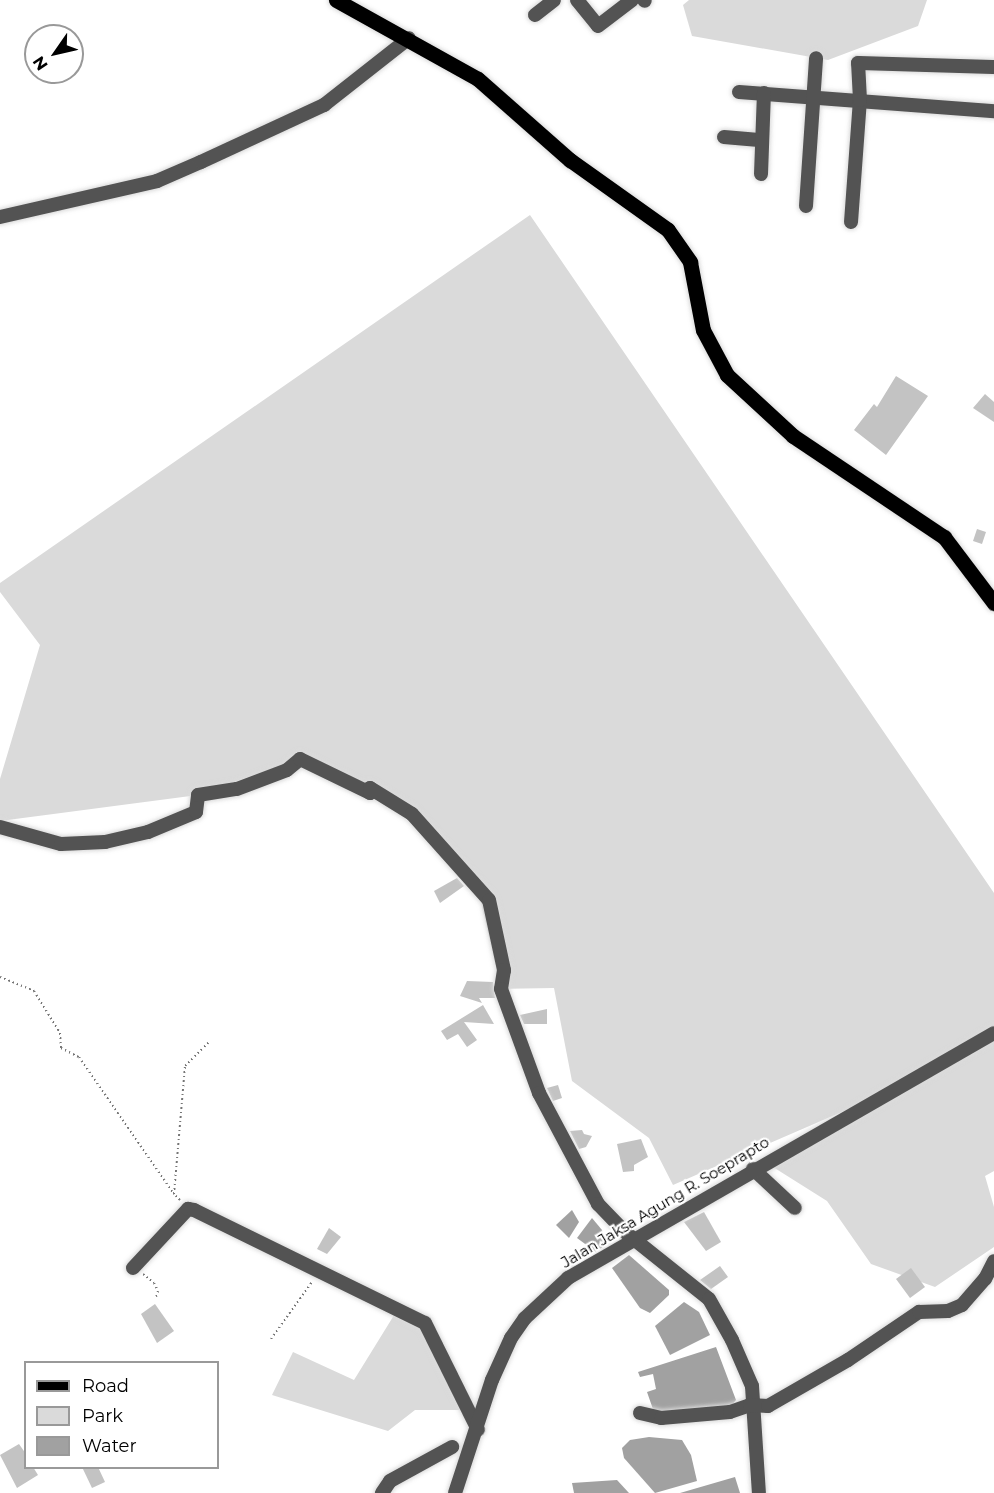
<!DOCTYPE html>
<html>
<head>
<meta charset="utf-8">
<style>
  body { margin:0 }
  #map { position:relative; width:994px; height:1493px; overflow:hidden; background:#fff; font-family:Montserrat,sans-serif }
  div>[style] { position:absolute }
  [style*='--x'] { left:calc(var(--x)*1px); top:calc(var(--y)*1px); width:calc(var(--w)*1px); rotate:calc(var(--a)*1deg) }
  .green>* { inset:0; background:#dadada }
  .water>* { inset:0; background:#a1a1a1 }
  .building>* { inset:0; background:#c3c3c3 }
  .path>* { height:2px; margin-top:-1px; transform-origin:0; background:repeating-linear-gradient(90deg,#757575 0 1.5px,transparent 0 4.5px) }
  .roads { filter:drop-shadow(0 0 2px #dbdbdb) drop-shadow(0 0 2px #dbdbdb) }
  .minor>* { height:14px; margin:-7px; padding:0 7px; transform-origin:7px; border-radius:7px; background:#535353 }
  .major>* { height:15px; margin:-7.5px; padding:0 7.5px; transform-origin:7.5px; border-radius:7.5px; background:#000 }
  span { translate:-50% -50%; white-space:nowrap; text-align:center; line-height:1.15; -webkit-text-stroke:4.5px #fff; paint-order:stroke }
  .street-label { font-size:15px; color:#000 }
  .legend { position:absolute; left:24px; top:1361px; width:195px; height:108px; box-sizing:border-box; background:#fff; border:2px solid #999; margin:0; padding:8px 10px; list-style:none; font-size:18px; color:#000 }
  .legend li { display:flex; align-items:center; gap:12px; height:30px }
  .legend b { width:30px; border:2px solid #999 }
  .north { position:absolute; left:24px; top:24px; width:60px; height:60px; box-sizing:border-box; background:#fff; border:2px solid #999; border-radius:50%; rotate:236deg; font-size:16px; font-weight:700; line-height:24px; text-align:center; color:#000 }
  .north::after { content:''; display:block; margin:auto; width:21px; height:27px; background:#000; clip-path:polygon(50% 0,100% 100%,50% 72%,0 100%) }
</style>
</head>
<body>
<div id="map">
  <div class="green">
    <div style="clip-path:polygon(689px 0,927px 0,918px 26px,828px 60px,692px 36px,683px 5px)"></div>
    <div style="clip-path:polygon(530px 215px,994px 893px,994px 1171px,985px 1176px,994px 1207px,994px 1247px,935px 1287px,871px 1264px,827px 1201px,773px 1167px,867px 1101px,673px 1185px,649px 1138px,572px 1081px,554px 988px,501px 989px,476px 881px,412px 814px,299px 759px,198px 795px,0 821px,0 779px,40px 645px,0 592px,0 583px)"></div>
    <div style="clip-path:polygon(396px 1312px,422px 1324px,466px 1410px,415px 1410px,388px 1431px,272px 1395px,293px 1352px,354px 1380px)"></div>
  </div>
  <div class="water">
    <div style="clip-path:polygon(572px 1210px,579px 1222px,569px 1238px,556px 1225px)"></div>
    <div style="clip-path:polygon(592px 1218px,602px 1230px,605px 1245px,596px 1252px,577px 1238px)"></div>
    <div style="clip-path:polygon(629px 1255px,669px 1290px,669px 1295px,650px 1313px,640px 1308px,612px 1268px)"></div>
    <div style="clip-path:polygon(684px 1302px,699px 1312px,710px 1335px,670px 1355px,655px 1326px)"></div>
    <div style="clip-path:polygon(716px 1347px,736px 1400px,727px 1411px,655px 1415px,647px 1392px,656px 1389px,653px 1374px,640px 1377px,638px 1372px)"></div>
    <div style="clip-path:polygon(649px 1437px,682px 1440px,691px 1455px,697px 1481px,655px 1493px,624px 1458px,622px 1448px,630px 1440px)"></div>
    <div style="clip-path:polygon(735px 1477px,740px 1493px,680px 1493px)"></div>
    <div style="clip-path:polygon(617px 1480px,629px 1493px,574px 1493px,572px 1483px)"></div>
  </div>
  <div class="building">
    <div style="clip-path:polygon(896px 376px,928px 396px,886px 455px,854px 430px,874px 404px,877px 407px)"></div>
    <div style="clip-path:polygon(985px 394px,994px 402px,994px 422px,973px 408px)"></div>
    <div style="clip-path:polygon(977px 529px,986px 532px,982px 544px,973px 541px)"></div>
    <div style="clip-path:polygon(457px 878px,464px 886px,440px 903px,434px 891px)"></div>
    <div style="clip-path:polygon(467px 981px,493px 982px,495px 998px,479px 998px,482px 1003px,460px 996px)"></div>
    <div style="clip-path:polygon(483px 1005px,494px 1024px,464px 1022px,477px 1040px,467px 1047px,458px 1034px,447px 1040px,441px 1031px)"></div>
    <div style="clip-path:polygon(547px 1009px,547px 1024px,524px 1024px,520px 1015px)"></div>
    <div style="clip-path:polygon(558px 1085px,562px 1098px,553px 1101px,547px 1088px)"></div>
    <div style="clip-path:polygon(582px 1130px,584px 1134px,592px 1136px,586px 1147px,579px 1149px,570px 1131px)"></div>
    <div style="clip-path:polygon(641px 1139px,648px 1157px,634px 1165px,634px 1171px,623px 1172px,617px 1144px)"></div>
    <div style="clip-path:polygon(704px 1212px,721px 1242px,706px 1251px,684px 1222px)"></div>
    <div style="clip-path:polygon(329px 1228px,341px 1237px,327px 1254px,317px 1249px)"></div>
    <div style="clip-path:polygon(720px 1266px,728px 1277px,711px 1289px,700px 1280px)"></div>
    <div style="clip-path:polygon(911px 1268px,925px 1287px,910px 1298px,896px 1279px)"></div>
    <div style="clip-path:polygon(155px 1304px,174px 1331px,157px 1343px,141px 1314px)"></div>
    <div style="clip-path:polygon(19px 1444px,26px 1454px,26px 1467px,33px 1467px,38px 1475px,17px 1488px,0 1455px)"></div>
    <div style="clip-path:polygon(82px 1467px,98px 1467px,105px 1482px,92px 1488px)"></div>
  </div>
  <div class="path">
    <div style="--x:0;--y:977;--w:37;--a:22"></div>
    <div style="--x:34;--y:991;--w:49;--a:58.2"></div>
    <div style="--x:60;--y:1033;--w:15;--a:86"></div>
    <div style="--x:61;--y:1048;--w:20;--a:27"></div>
    <div style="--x:79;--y:1057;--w:167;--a:55.3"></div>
    <div style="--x:180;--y:1200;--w:8;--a:-135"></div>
    <div style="--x:174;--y:1194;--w:128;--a:-85.1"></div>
    <div style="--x:185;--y:1066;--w:34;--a:-45"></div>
    <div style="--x:143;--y:1274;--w:14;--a:39"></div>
    <div style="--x:154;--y:1283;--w:9;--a:63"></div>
    <div style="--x:158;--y:1291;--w:6;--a:108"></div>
    <div style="--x:271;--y:1339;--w:70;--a:-54.3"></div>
  </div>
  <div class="roads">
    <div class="minor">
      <div style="--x:577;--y:0;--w:33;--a:51"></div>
      <div style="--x:598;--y:26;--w:43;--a:-37.4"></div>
      <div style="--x:644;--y:0;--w:1;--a:45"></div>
      <div style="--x:535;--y:15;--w:24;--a:-38"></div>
      <div style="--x:739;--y:92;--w:256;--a:4.3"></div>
      <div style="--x:724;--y:137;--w:38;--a:5"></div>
      <div style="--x:761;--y:174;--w:81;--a:-87.9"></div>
      <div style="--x:806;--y:206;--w:148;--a:-86.1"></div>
      <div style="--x:0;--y:217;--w:161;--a:-12.9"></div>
      <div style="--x:157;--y:181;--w:48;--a:-23.4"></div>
      <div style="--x:201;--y:162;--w:136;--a:-24.9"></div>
      <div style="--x:324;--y:105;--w:108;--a:-38.2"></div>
      <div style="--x:851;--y:222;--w:122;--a:-85.8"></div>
      <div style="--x:860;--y:100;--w:37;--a:-93"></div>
      <div style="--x:858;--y:63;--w:136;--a:1.7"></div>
      <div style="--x:0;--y:827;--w:63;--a:15.6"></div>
      <div style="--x:61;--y:844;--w:44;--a:-2.6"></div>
      <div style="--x:105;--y:842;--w:44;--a:-13.1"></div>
      <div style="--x:148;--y:832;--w:52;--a:-22.6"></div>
      <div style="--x:196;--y:812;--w:17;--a:-83"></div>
      <div style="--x:198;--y:795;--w:39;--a:-9"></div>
      <div style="--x:237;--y:789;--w:53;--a:-20.8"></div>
      <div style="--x:287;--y:770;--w:17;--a:-40"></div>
      <div style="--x:300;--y:759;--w:78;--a:25.9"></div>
      <div style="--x:370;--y:793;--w:5;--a:-90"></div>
      <div style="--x:370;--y:788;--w:49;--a:31.8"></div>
      <div style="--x:412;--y:814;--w:115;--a:48.2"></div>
      <div style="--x:489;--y:900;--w:72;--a:77.9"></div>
      <div style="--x:504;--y:970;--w:19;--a:99"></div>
      <div style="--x:501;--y:989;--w:111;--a:69.9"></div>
      <div style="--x:539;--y:1093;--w:126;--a:62"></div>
      <div style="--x:598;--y:1204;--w:39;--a:46"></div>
      <div style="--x:625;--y:1232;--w:107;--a:38.6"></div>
      <div style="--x:709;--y:1299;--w:47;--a:60.7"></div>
      <div style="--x:732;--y:1340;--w:50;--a:66.5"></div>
      <div style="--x:752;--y:1386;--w:107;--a:86.3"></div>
      <div style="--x:753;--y:1169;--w:57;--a:42.9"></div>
      <div style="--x:133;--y:1268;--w:81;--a:-47"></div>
      <div style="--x:188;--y:1209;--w:6;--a:9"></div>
      <div style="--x:194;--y:1210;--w:257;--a:26.1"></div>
      <div style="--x:425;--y:1323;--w:119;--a:63.6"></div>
      <div style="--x:640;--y:1413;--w:22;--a:13"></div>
      <div style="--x:661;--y:1418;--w:69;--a:-5"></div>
      <div style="--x:730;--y:1412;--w:21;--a:-19"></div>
      <div style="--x:750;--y:1405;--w:18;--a:3"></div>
      <div style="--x:768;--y:1406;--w:92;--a:-29.9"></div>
      <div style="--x:848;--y:1360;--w:86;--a:-34.1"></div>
      <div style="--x:919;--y:1312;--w:29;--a:-2"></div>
      <div style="--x:948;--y:1311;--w:15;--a:-23"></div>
      <div style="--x:962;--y:1305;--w:35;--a:-49"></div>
      <div style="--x:985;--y:1279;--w:20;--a:-63"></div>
      <div style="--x:382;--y:1493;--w:14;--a:-56"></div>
      <div style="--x:390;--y:1481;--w:71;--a:-28.7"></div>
      <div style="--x:455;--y:1493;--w:119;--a:-71.9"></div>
      <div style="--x:492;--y:1380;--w:46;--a:-65.7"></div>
      <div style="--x:511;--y:1338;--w:24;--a:-55"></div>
      <div style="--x:525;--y:1318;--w:59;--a:-42.9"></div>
      <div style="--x:568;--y:1278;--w:491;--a:-29.9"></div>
    </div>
    <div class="major">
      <div style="--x:336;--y:0;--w:162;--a:29.1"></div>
      <div style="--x:478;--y:79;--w:123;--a:41.4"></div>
      <div style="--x:570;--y:160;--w:120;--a:35.5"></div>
      <div style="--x:668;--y:230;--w:39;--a:55"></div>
      <div style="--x:690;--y:262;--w:69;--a:79.2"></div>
      <div style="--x:703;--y:330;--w:51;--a:61.9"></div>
      <div style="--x:727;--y:375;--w:90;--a:42.7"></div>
      <div style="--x:793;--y:436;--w:182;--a:33.8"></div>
      <div style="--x:944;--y:537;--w:83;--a:52.9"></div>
    </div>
  </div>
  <div class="street-label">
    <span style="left:665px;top:1202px;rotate:-31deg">Jalan Jaksa Agung R. Soeprapto</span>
  </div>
  <ul class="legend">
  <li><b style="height:8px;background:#000"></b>Road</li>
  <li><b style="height:16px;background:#dadada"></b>Park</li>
  <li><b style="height:16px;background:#a1a1a1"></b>Water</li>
  </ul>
  <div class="north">N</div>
</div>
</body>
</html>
